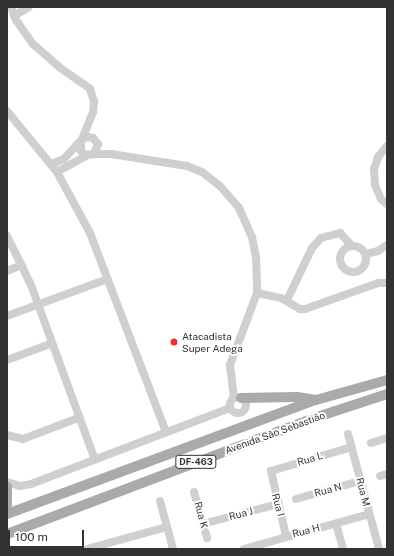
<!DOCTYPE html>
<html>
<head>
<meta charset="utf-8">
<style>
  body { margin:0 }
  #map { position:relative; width:394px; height:556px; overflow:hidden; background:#fff; font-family:"Public Sans",sans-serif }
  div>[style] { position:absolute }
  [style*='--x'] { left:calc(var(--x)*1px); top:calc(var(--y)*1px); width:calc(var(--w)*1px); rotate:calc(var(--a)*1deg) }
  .minor>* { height:8px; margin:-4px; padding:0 4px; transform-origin:4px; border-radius:4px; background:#cfcfcf }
  .minor>.ring { margin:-4px; padding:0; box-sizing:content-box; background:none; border:8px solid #cfcfcf; border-radius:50% }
  .major>* { height:10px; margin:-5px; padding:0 5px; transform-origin:5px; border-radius:5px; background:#aaa }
  .dots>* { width:11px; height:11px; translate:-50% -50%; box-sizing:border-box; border:2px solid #fff; border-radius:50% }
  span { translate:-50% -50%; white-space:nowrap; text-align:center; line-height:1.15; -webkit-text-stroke:4px #fff; paint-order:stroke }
  .shield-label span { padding:1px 3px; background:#fff; border:1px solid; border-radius:3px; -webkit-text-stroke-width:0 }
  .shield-label { font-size:9px; color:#323232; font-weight:700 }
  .poi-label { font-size:10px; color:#323232 }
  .left { translate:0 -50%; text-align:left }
  .street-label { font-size:10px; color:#323232 }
  .frame { position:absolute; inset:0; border:8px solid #323232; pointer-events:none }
  .scale { position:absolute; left:8px; top:530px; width:76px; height:18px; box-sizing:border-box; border:2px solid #323232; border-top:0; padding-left:5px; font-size:12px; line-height:14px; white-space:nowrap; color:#323232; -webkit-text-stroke:3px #fff; paint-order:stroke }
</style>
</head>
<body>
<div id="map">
  <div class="minor">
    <div style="--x:11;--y:7;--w:14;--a:69"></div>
    <div style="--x:16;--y:20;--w:29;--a:55"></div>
    <div style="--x:33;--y:44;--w:35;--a:41"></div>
    <div style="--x:59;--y:67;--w:38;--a:35"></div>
    <div style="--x:90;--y:89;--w:13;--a:72"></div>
    <div style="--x:94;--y:101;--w:11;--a:95"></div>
    <div style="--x:93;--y:112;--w:29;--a:112"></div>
    <div style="--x:14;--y:16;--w:17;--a:-31"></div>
    <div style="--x:7;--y:111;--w:79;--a:50.7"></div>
    <div style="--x:57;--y:172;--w:69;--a:61.6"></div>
    <div style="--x:90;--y:233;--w:213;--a:69.1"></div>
    <div style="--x:387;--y:146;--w:14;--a:129"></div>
    <div style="--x:378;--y:157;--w:13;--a:108"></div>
    <div style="--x:374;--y:169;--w:16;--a:86"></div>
    <div style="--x:375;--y:185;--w:15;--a:67"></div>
    <div style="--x:381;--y:199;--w:8;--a:40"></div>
    <div style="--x:94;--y:154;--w:17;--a:0"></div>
    <div style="--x:111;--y:154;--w:77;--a:9"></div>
    <div style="--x:187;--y:166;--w:16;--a:22"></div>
    <div style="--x:202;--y:172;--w:23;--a:38"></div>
    <div style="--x:220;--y:186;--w:29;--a:49"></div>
    <div style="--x:239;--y:208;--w:32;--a:66"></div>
    <div style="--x:252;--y:237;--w:20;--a:79"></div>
    <div style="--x:256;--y:257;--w:36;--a:88"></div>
    <div style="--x:257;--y:293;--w:25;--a:12"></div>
    <div style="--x:281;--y:298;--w:22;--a:30"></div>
    <div style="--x:300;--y:309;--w:5;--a:0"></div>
    <div style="--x:305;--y:309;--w:77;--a:-19.6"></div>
    <div style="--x:378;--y:283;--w:9;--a:0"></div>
    <div style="--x:51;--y:164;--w:14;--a:-21"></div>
    <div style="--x:64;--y:159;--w:27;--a:-48"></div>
    <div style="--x:82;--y:139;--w:6;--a:-18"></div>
    <div style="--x:88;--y:137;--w:5;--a:11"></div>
    <div style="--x:93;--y:138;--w:8;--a:50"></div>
    <div style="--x:98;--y:144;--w:11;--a:112"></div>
    <div style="--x:94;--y:154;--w:9;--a:174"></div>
    <div style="--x:85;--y:155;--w:6;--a:-135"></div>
    <div style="--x:81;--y:151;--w:10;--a:-90"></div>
    <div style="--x:57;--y:172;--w:35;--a:-29"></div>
    <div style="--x:7;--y:236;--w:55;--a:63.9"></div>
    <div style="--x:31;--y:285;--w:186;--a:69.9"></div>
    <div class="ring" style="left:340px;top:246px;width:18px;height:18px"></div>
    <div style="--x:365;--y:254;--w:13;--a:-13"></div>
    <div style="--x:378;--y:251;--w:11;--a:-34"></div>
    <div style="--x:7;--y:271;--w:16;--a:-22"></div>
    <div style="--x:287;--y:300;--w:58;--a:-64.3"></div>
    <div style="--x:312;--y:248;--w:13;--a:-48"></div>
    <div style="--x:321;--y:238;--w:20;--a:-15"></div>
    <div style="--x:340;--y:233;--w:16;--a:47"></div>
    <div style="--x:7;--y:316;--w:107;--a:-20.3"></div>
    <div style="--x:7;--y:360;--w:46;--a:-20.4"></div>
    <div class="ring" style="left:230px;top:397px;width:8px;height:8px"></div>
    <div style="--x:234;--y:398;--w:33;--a:-97"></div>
    <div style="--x:230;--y:365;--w:77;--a:-69.4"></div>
    <div style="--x:348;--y:434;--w:119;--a:74.9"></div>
    <div style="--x:7;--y:435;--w:16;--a:14"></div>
    <div style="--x:23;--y:439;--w:59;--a:-20.9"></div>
    <div style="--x:371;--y:443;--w:17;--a:-17"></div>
    <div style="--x:380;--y:476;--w:7;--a:-16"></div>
    <div style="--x:7;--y:482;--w:14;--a:17"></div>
    <div style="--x:20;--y:486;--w:11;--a:-10"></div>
    <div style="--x:31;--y:484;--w:213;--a:-20.9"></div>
    <div style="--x:194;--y:492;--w:48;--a:74.2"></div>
    <div style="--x:296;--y:499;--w:66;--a:-15.7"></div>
    <div style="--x:160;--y:501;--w:50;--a:74.8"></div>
    <div style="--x:203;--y:524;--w:78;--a:-14.9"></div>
    <div style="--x:336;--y:524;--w:26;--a:74"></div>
    <div style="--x:286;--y:536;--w:67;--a:-103"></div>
    <div style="--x:271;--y:471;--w:84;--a:-16.5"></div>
    <div style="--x:87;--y:549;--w:83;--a:-15.4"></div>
    <div style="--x:244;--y:549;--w:130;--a:-15.6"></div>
  </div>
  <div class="major">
    <div style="--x:241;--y:398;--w:56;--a:-1"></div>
    <div style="--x:297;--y:397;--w:19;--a:9"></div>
    <div style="--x:7;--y:487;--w:18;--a:90"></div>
    <div style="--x:7;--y:514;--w:329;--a:-20.3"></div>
    <div style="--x:316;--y:400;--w:74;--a:-15.7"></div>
    <div style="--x:7;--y:534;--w:328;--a:-20.7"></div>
    <div style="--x:314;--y:418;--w:77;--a:-18.2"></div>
  </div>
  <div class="dots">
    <div style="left:174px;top:342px;background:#ef2d34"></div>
  </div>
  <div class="shield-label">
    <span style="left:196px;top:462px">DF-463</span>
  </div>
  <div class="poi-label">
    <span class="left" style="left:182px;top:342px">Atacadista<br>Super Adega</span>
  </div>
  <div class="street-label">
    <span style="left:275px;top:433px;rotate:-20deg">Avenida São Sebastião</span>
    <span style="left:310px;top:459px;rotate:-16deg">Rua L</span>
    <span style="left:328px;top:490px;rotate:-15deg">Rua N</span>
    <span style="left:363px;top:492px;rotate:75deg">Rua M</span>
    <span style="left:278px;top:505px;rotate:75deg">Rua I</span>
    <span style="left:241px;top:514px;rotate:-15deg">Rua J</span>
    <span style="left:201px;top:515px;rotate:75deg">Rua K</span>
    <span style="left:306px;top:531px;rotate:-14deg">Rua H</span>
  </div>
  <div class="frame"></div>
  <div class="scale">100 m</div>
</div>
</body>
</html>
